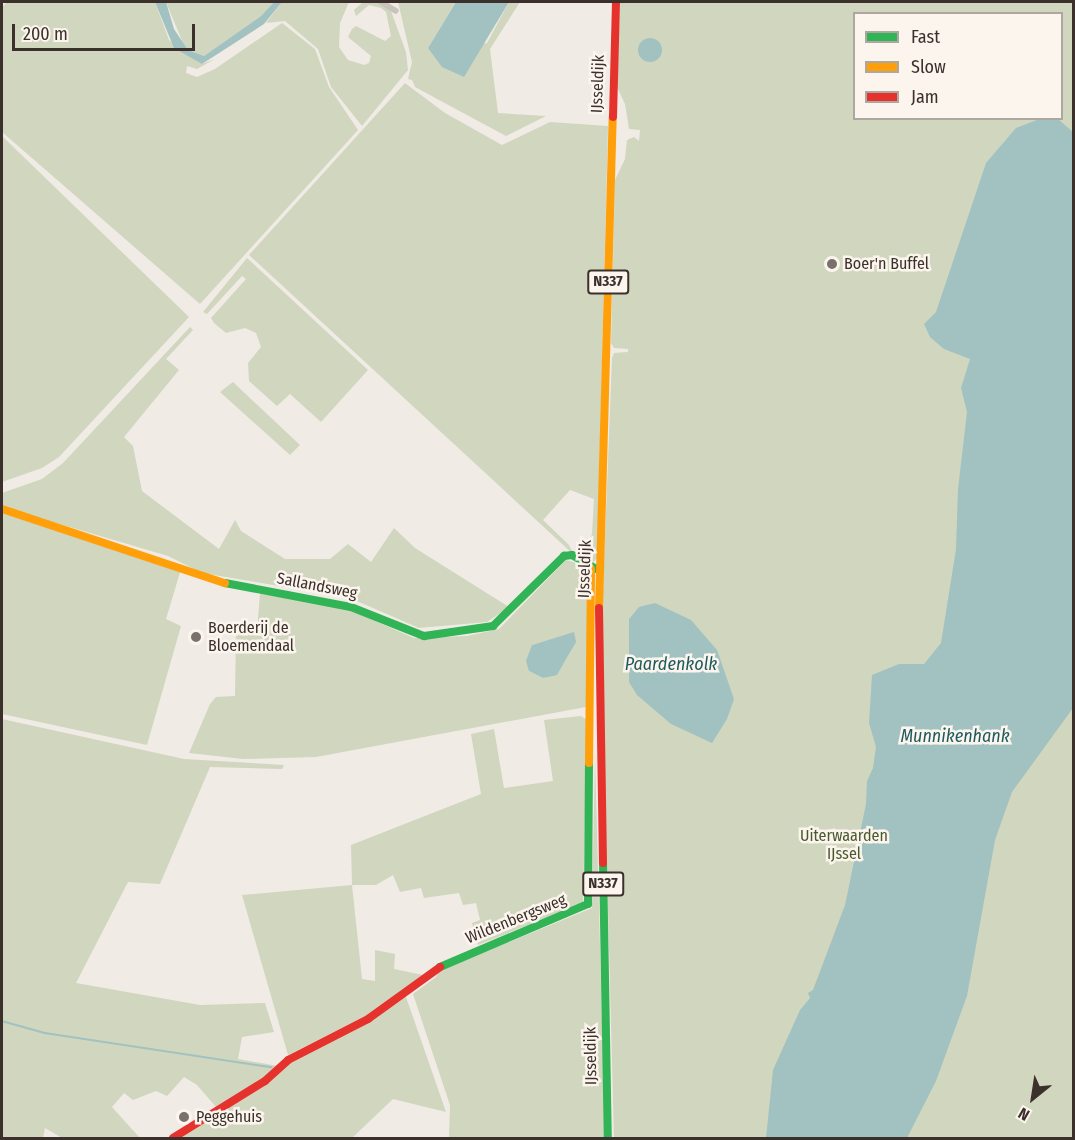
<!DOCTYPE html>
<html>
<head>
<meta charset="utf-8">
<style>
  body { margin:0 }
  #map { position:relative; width:1075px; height:1140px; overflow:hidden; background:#f0ebe5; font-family:"Fira Sans Condensed",sans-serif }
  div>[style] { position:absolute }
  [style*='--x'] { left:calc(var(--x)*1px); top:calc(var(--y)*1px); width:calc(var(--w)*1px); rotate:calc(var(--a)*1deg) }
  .green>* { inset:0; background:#d1d6bf }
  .water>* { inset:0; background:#a1c2c1 }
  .round { border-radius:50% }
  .stream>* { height:1.5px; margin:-0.75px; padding:0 0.75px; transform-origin:0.75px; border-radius:0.75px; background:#a1c2c1 }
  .street>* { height:6px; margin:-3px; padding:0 3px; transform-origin:3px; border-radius:3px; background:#c9c3be }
  .fast>* { height:8px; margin:-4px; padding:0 4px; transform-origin:4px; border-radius:4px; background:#30b455 }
  .slow>* { height:8px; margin:-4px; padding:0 4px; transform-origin:4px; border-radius:4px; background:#ff9f0a }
  .jam>* { height:8px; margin:-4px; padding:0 4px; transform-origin:4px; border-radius:4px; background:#e5322d }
  .dots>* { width:16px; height:16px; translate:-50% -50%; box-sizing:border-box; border:3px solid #fbf5ee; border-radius:50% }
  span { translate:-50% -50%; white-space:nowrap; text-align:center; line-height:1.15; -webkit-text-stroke:5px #fbf5ee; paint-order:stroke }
  .shield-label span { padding:2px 4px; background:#fbf5ee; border:2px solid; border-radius:4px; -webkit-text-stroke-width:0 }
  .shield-label { font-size:15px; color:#3b302b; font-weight:700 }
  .street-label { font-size:16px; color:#3b302b }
  .poi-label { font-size:16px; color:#3b302b }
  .left { translate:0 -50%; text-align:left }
  .park-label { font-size:16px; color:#4a5a2e }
  .water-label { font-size:18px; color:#1f5a5e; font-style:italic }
  .frame { position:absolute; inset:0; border:3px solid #3b302b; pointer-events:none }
  .legend { position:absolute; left:853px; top:12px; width:210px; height:108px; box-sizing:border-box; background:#fbf5ee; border:2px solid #aea6a0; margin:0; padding:8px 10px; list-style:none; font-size:18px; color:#3b302b }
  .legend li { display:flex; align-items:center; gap:12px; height:30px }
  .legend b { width:30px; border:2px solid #aea6a0 }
  .north { position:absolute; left:1003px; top:1068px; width:60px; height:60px; -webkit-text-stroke:4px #fbf5ee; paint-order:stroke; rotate:210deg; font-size:16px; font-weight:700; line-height:24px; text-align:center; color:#3b302b }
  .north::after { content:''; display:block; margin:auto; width:21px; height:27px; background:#3b302b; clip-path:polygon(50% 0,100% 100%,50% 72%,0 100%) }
  .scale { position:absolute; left:12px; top:24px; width:183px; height:27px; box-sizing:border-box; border:3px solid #3b302b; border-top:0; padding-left:8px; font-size:18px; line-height:21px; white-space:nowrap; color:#3b302b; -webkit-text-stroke:4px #fbf5ee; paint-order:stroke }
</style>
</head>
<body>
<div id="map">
  <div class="green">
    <div style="clip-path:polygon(7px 2px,155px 2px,169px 40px,202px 64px,215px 59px,197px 69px,187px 66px,186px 73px,197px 77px,215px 69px,282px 23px,315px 49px,329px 87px,358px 130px,200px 304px,2px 132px,2px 7px)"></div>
    <div style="clip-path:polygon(166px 2px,274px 2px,261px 16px,204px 56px,188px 50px,183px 43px)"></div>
    <div style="clip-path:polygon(282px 2px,349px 2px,340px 23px,339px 47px,348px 60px,364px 65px,369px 63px,371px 56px,348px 37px,352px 29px,356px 26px,385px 41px,391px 36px,386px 12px,381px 8px,369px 5px,356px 16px,354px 10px,363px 2px,377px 2px,391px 11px,406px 52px,408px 70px,362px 126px,331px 87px,318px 49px,285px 21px,266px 23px)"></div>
    <div style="clip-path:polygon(398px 2px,456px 2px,428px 48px,487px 43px,509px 2px,520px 2px,490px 49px,498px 113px,546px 116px,506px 136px,415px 87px,412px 80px,408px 79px,412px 62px)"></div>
    <div style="clip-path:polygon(evenodd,620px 2px,1073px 2px,1073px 1138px,614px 1138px,601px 643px,612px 358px,614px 353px,628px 352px,628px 349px,614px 348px,611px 343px,615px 180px,625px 159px,627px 140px,634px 137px,639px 141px,640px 130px,629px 129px,625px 104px,617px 87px,620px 2px,854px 14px,1062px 14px,1062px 118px,854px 118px,854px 14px)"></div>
    <div style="clip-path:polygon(405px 83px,445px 113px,502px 145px,550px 122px,608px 126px,597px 558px,592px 564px,583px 559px,592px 534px,594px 499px,570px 490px,543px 520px,569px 545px,573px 554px,249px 255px)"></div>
    <div style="clip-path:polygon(2px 136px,189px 317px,59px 457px,42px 468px,2px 482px)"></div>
    <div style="clip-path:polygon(247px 258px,368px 370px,321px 422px,290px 394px,277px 406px,249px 381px,248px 363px,261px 347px,256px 333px,245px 328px,226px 333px,214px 323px,211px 318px,246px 279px,242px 276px,207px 314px,203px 312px)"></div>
    <div style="clip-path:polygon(190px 327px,193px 330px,166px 359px,179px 370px,124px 437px,133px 446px,142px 491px,219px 549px,235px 520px,241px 531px,285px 559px,330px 559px,348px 544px,371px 562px,394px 528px,415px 548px,509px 607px,487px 622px,419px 628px,350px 598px,202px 573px,168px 556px,2px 507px,2px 493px,42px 479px,63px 463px)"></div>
    <div style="clip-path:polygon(233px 382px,300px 445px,290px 455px,220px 392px)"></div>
    <div style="clip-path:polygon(2px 512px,181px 569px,166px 619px,181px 626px,147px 745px,2px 714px)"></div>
    <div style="clip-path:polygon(evenodd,566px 560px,577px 563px,588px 574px,586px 707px,316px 757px,243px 759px,189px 753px,210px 704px,216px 697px,235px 696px,236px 634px,257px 632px,260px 593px,350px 610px,414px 638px,467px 636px,499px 629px,566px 560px,569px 634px,572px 649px,558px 673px,543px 678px,529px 671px,532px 645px,569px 634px)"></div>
    <div style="clip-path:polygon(581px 716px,587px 720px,583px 903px,478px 945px,472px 923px,480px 920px,476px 903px,463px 905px,459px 893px,424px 898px,421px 888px,400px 892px,393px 875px,376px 885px,352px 885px,362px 979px,375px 981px,375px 950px,395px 954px,394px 969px,423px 975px,373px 1012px,288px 1055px,242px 895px,352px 885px,351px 845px,481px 794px,471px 734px,494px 729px,504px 788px,553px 781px,544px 720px)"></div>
    <div style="clip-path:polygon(2px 719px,184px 759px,284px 765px,282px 769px,210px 767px,160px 884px,128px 882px,76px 983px,200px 1005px,265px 1003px,274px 1032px,242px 1037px,238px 1059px,278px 1066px,268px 1075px,217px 1108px,197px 1085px,184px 1077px,167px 1096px,156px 1091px,133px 1100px,124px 1093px,112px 1107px,140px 1138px,62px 1138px,45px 1128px,43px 1138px,2px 1138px)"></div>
    <div style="clip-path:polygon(595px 756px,605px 1138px,449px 1138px,450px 1105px,413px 994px,436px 977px,439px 971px,592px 908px)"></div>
    <div style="clip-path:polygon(405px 994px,446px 1112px,393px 1099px,352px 1138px,181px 1138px,266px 1085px,288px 1063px)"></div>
  </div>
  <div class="water">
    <div style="clip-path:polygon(155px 2px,166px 2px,174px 29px,188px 50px,204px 56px,261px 16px,274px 2px,282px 2px,264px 24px,202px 64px,174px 48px)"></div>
    <div style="clip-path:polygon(456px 2px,509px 2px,464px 77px,442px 67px,428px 48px)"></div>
    <div class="round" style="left:638px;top:38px;width:24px;height:24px"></div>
    <div style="clip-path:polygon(1042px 118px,1058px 119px,1073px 132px,1073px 708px,1012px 792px,995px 840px,967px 996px,936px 1081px,907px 1138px,766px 1138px,773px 1070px,800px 1010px,810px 998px,808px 993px,813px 990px,845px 905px,866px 804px,867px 781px,873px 768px,876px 747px,869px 723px,872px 675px,899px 664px,924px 664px,941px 643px,956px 549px,958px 489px,967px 412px,961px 388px,970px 359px,944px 349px,930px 337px,924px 324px,936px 312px,986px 163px,1016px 128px)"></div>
    <div style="clip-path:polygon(655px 603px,691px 620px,717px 650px,734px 699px,727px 719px,712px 743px,671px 724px,637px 695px,629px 682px,629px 619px,639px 607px)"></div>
    <div style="clip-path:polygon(574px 632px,576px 642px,557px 675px,543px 678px,529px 671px,526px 661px,532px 645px)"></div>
  </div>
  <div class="stream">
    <div style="--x:2;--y:1021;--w:45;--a:15.6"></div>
    <div style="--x:45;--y:1033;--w:229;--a:8.6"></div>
  </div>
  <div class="street">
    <div style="--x:381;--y:2;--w:17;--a:31"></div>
  </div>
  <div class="fast">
    <div style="--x:225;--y:583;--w:128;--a:10.8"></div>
    <div style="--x:351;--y:607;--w:79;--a:21.7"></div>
    <div style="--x:424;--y:636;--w:70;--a:-8.2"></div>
    <div style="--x:493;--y:626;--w:100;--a:-44.6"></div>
    <div style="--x:564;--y:556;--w:8;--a:-7"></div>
    <div style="--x:572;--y:555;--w:28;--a:30"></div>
    <div style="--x:603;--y:863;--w:275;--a:89"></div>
    <div style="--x:440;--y:967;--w:161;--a:-23.1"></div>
    <div style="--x:588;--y:904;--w:141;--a:-89.6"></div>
  </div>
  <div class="slow">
    <div style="--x:2;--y:509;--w:235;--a:18.4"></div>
    <div style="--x:599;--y:608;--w:491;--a:-88.4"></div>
    <div style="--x:589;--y:763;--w:194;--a:-89.4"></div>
  </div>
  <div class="jam">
    <div style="--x:613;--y:117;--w:115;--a:-88.5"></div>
    <div style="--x:599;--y:608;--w:255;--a:89.1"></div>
    <div style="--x:173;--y:1138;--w:108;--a:-31.8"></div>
    <div style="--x:265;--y:1081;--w:31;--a:-42"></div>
    <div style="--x:288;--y:1060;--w:90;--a:-27.1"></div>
    <div style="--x:368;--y:1019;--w:89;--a:-35.8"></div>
  </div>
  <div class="dots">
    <div style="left:832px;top:264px;background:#7a716c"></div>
    <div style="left:196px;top:637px;background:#7a716c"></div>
    <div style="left:184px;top:1117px;background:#7a716c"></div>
  </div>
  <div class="shield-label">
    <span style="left:608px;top:282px">N337</span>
    <span style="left:603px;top:884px">N337</span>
  </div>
  <div class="street-label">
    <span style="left:598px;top:84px;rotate:-88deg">IJsseldijk</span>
    <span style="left:585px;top:569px;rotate:-88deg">IJsseldijk</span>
    <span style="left:317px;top:586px;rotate:11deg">Sallandsweg</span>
    <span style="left:516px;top:919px;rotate:-22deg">Wildenbergsweg</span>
    <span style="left:591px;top:1056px;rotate:-91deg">IJsseldijk</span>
  </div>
  <div class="poi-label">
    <span class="left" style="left:844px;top:264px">Boer'n Buffel</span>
    <span class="left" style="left:208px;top:637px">Boerderij de<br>Bloemendaal</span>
    <span class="left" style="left:196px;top:1117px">Peggehuis</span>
  </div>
  <div class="park-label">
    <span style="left:844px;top:845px">Uiterwaarden<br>IJssel</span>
  </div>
  <div class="water-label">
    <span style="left:671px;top:664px">Paardenkolk</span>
    <span style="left:955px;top:736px">Munnikenhank</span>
  </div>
  <div class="frame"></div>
  <ul class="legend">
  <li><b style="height:8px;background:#30b455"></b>Fast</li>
  <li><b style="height:8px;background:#ff9f0a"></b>Slow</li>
  <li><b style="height:8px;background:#e5322d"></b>Jam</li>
  </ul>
  <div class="north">N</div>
  <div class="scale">200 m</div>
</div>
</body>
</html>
